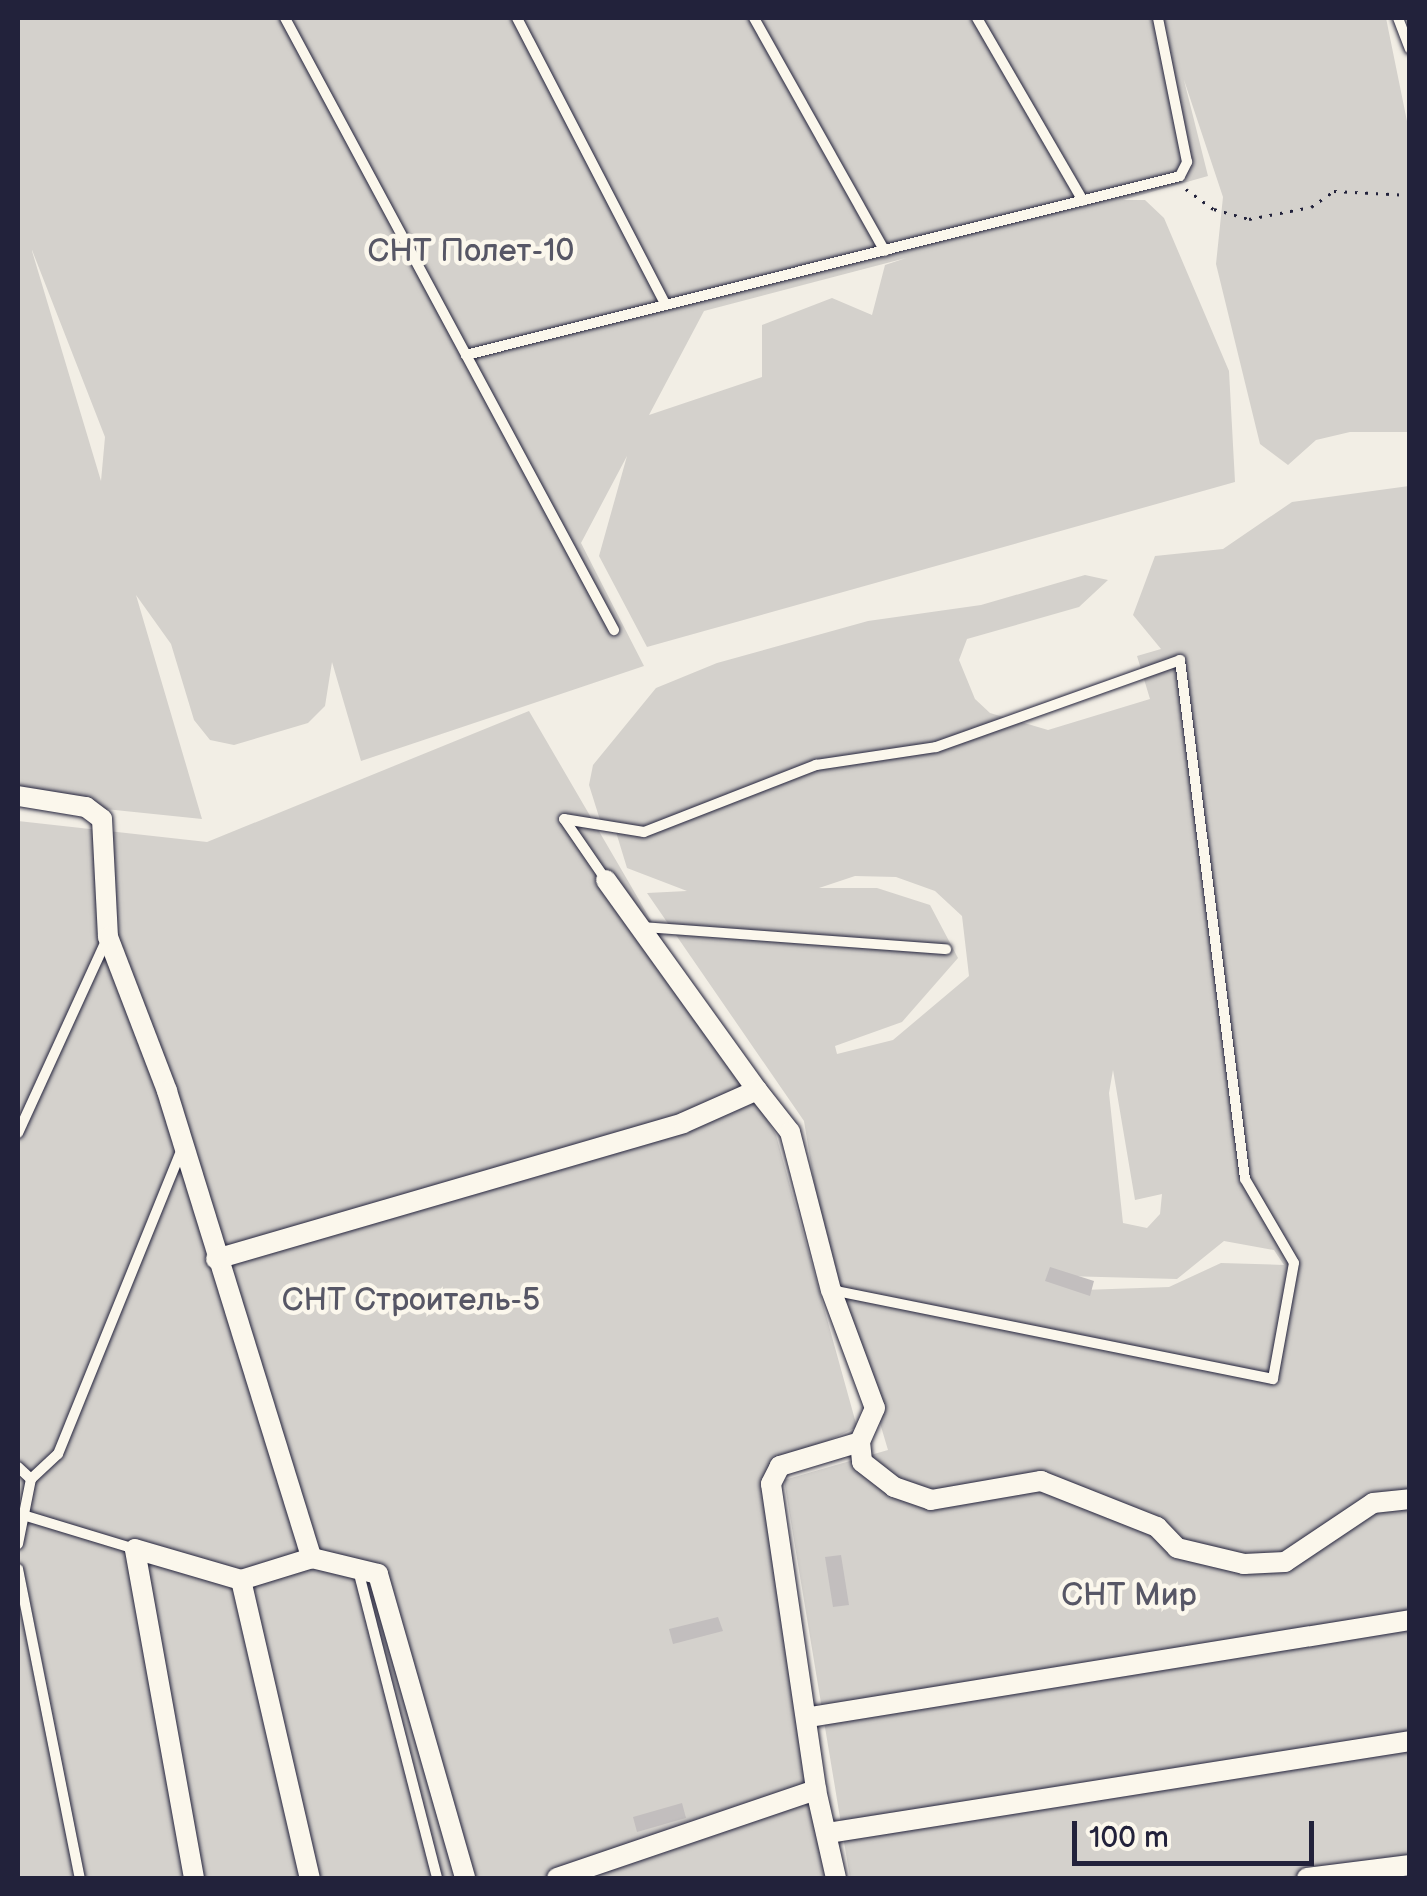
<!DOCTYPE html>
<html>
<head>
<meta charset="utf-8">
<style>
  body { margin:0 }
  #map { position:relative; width:1427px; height:1896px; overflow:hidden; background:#f2eee5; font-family:"Balsamiq Sans",sans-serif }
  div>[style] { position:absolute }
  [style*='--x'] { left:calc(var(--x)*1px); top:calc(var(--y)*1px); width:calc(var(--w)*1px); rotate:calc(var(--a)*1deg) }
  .green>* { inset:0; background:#d4d1cc }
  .building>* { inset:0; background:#c2bebe }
  .path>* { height:2.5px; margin-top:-1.25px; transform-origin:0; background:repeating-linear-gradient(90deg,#22223b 0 2.5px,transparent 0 10.5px) }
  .roads { filter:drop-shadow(0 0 2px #22223b) drop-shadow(0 0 2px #22223b) }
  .lane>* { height:10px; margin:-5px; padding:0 5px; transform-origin:5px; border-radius:5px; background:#fbf7ec }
  .street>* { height:20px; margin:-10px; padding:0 10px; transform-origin:10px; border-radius:10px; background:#fbf7ec }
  span { translate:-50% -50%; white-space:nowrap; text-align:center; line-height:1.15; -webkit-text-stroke:9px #fbf7ec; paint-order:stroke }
  .park-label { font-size:32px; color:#575766 }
  .frame { position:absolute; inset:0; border:20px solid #22223b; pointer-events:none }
  .scale { position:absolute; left:1072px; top:1821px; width:242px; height:45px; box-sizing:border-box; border:5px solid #22223b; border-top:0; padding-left:12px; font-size:30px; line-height:35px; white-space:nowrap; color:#22223b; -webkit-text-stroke:8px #fbf7ec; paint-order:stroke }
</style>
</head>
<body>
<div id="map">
  <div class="green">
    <div style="clip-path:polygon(evenodd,18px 18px,1386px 18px,1409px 131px,1409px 432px,1350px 432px,1316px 440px,1288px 465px,1260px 444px,1216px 264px,1223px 197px,1184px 80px,1208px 176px,1123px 200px,1145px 200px,1164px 218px,1229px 371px,1235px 482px,647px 647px,599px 556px,627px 456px,581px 543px,644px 666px,361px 761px,332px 662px,325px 706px,308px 723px,234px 745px,210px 740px,194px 720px,171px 644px,136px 595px,202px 819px,18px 800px,18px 18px,32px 250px,105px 437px,101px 481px,32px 251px,32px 250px,18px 18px,906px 258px,885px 265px,872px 315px,832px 298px,762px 325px,762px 377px,649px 415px,704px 311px,906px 258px)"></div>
    <div style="clip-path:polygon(evenodd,1409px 486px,1409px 1878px,850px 1878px,784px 1480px,888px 1450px,821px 1225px,804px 1121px,647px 893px,687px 891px,627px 868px,616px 832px,600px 820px,589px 785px,593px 765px,656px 688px,717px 663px,868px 621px,981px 605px,1085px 575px,1108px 580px,1079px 607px,967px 639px,959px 660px,975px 699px,990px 713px,1048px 730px,1150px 699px,1137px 656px,1161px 649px,1133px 615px,1155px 556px,1223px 549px,1292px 502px,1409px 486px,855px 876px,896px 877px,935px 891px,962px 916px,969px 976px,893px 1040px,837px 1054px,835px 1046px,902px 1022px,958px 958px,930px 905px,877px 888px,819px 888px,855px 876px,1409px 486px,1113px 1070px,1135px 1200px,1162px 1194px,1160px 1214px,1147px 1228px,1123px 1223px,1109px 1093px,1113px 1070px,1409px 486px,1224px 1241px,1274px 1250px,1284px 1265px,1221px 1263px,1169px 1287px,1083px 1290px,1064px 1276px,1177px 1279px,1224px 1241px)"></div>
    <div style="clip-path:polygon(529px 711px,776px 1135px,857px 1427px,767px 1469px,803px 1767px,825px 1878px,18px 1878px,18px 821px,207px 842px)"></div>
  </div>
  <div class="building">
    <div style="clip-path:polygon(1050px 1267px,1094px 1281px,1090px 1296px,1045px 1281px)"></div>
    <div style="clip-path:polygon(841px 1555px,849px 1605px,833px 1607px,825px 1557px)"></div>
    <div style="clip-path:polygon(718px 1617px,723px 1631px,673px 1644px,669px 1629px)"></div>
    <div style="clip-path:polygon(682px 1803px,686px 1818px,637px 1832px,633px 1817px)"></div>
  </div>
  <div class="path">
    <div style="--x:1186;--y:189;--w:34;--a:36"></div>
    <div style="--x:1214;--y:209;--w:36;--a:16"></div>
    <div style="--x:1249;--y:219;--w:63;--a:-11"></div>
    <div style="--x:1311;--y:207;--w:28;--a:-35"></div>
    <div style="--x:1334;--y:191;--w:76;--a:3"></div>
  </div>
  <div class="roads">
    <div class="lane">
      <div style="--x:285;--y:18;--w:695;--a:61.74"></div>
      <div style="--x:517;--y:18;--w:323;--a:62.6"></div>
      <div style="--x:754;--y:18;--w:267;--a:60.7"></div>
      <div style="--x:977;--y:18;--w:211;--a:59.9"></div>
      <div style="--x:1398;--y:18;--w:33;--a:69"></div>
      <div style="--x:466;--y:355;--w:736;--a:-14.07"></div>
      <div style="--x:1180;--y:176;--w:16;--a:-63"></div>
      <div style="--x:1187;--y:162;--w:147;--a:-101.4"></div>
      <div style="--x:606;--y:880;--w:74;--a:-124.5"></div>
      <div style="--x:564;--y:819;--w:81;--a:9.2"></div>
      <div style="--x:644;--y:832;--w:185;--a:-21.3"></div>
      <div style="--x:816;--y:765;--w:121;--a:-8.5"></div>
      <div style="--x:936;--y:747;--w:259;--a:-19.6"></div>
      <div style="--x:1180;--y:660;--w:523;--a:82.86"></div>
      <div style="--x:1245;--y:1179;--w:97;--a:59.7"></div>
      <div style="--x:1294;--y:1263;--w:118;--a:100.3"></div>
      <div style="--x:1273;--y:1379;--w:450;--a:-168.6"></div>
      <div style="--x:643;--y:927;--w:304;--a:4.2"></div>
      <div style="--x:18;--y:1133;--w:213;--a:-65.4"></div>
      <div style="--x:18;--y:1467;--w:18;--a:43"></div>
      <div style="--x:23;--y:1515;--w:117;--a:16.9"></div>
      <div style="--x:18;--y:1544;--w:66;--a:-78.7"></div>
      <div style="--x:31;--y:1479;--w:37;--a:-43"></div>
      <div style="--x:58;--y:1454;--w:330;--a:-67.9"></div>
      <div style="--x:18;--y:1569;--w:315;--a:78.7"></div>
      <div style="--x:358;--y:1570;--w:318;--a:75.6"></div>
    </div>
    <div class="street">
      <div style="--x:18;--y:796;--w:69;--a:9.2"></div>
      <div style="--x:86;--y:807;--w:20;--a:37"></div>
      <div style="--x:102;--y:819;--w:118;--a:87.1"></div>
      <div style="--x:108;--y:937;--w:165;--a:69"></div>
      <div style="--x:167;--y:1091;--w:489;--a:72.8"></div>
      <div style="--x:606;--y:880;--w:259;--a:54.3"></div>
      <div style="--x:216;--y:1259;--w:486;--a:-16.2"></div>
      <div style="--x:683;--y:1123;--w:81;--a:-24"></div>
      <div style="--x:757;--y:1090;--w:53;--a:51.8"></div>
      <div style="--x:790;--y:1132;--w:163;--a:75.5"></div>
      <div style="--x:831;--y:1290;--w:126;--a:69.6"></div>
      <div style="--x:875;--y:1408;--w:37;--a:114"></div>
      <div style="--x:860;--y:1442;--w:84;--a:163.3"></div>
      <div style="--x:780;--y:1466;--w:20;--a:117"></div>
      <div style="--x:771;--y:1484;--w:309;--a:81.6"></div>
      <div style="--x:816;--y:1790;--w:90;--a:77.2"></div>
      <div style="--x:860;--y:1442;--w:20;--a:84"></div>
      <div style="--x:862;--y:1462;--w:41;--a:38"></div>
      <div style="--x:894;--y:1487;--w:39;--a:19"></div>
      <div style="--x:931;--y:1500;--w:112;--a:-9.8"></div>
      <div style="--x:1041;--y:1481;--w:125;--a:21.6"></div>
      <div style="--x:1157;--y:1527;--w:29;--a:46"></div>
      <div style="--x:1177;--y:1548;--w:69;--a:13.4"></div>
      <div style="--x:1244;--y:1564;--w:41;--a:-2.8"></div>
      <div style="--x:1285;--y:1562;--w:106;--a:-33.8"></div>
      <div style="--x:1373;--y:1503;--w:37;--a:-6"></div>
      <div style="--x:241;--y:1580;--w:306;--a:77"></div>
      <div style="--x:810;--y:1717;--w:608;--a:-9.18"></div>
      <div style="--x:828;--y:1833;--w:589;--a:-8.98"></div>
      <div style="--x:194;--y:1878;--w:334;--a:-100.2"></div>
      <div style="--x:135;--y:1549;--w:110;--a:16.3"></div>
      <div style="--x:241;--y:1580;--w:74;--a:-17.2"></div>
      <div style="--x:312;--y:1558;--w:68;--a:13.6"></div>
      <div style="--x:378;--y:1574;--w:316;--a:74"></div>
      <div style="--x:557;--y:1878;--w:274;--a:-18.8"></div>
      <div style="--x:1307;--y:1878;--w:104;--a:-7.2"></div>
    </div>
  </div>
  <div class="park-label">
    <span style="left:471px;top:252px">СНТ Полет-10</span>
    <span style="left:411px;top:1301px">СНТ Строитель-5</span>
    <span style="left:1129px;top:1596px">СНТ Мир</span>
  </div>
  <div class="frame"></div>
  <div class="scale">100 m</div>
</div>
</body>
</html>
